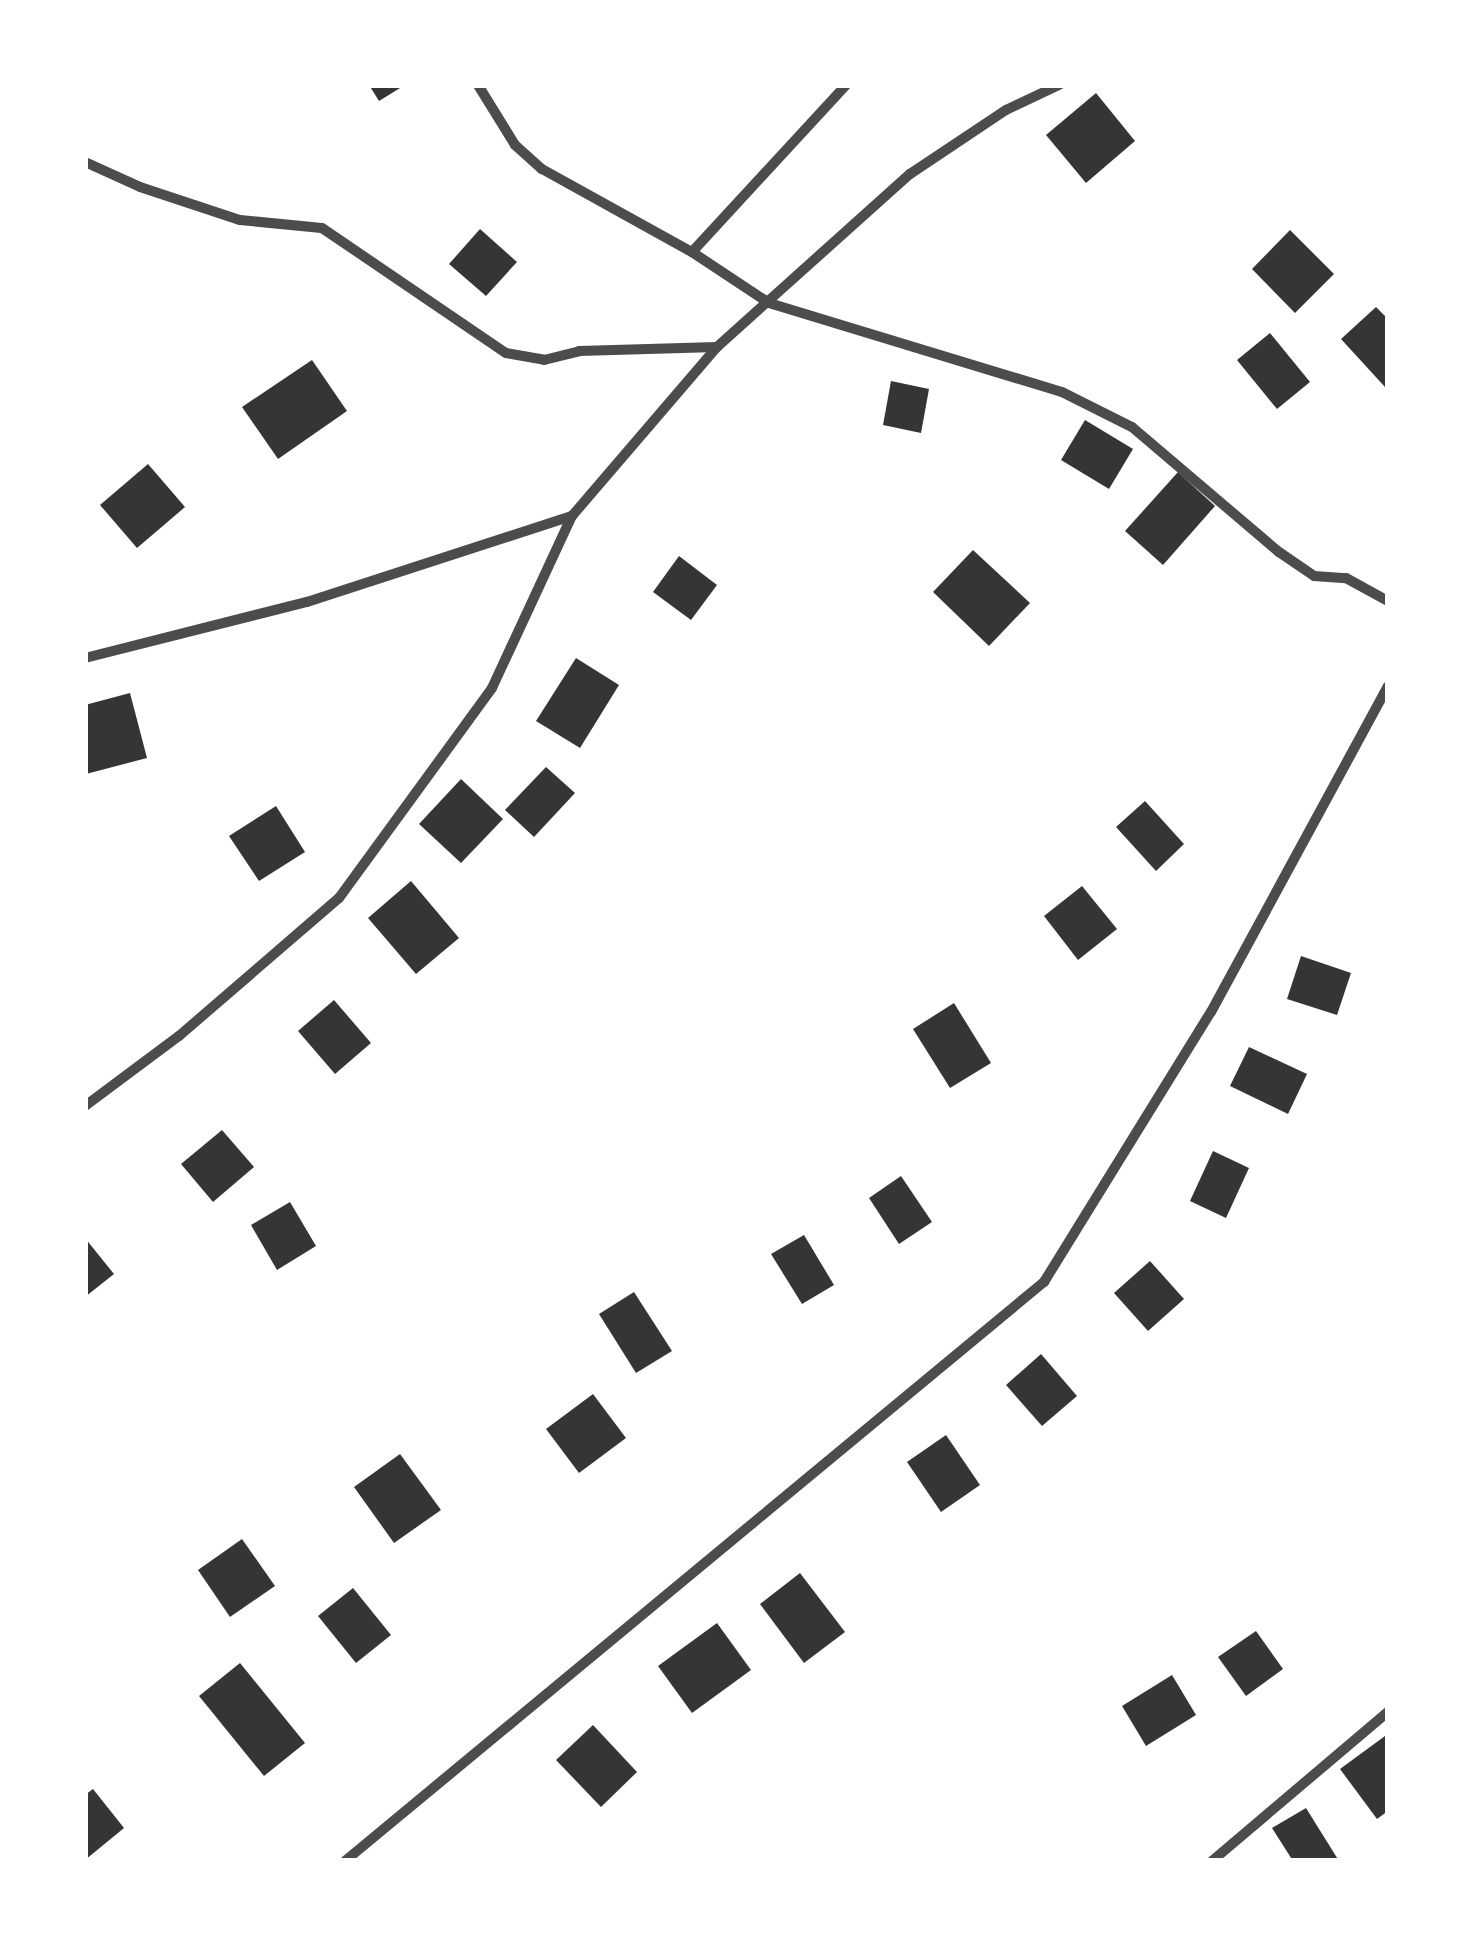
<!DOCTYPE html>
<html>
<head>
<meta charset="utf-8">
<style>
  body { margin:0 }
  #map { position:relative; width:1473px; height:1946px; overflow:hidden; background:#fff; font-family:"Work Sans",sans-serif }
  div>[style] { position:absolute }
  [style*='--x'] { left:calc(var(--x)*1px); top:calc(var(--y)*1px); width:calc(var(--w)*1px); rotate:calc(var(--a)*1deg) }
  .building>* { inset:0; background:#353535 }
  .minor>* { height:10px; margin:-5px; padding:0 5px; transform-origin:5px; border-radius:5px; background:#4c4c4c }
  span { translate:-50% -50%; white-space:nowrap; text-align:center; line-height:1.15; -webkit-text-stroke:8px #fff; paint-order:stroke }
  .frame { position:absolute; inset:0; border:88px solid #fff; pointer-events:none }
</style>
</head>
<body>
<div id="map">
  <div class="building">
    <div style="clip-path:polygon(369px 85px,405px 85px,379px 101px)"></div>
    <div style="clip-path:polygon(1096px 93px,1135px 141px,1086px 183px,1046px 135px)"></div>
    <div style="clip-path:polygon(480px 229px,517px 262px,486px 296px,449px 264px)"></div>
    <div style="clip-path:polygon(1290px 230px,1334px 274px,1295px 313px,1252px 269px)"></div>
    <div style="clip-path:polygon(1376px 307px,1388px 319px,1385px 387px,1341px 339px)"></div>
    <div style="clip-path:polygon(1270px 333px,1310px 382px,1277px 409px,1237px 360px)"></div>
    <div style="clip-path:polygon(312px 360px,347px 411px,278px 459px,242px 407px)"></div>
    <div style="clip-path:polygon(891px 381px,929px 389px,921px 433px,883px 425px)"></div>
    <div style="clip-path:polygon(1085px 420px,1133px 449px,1109px 489px,1061px 460px)"></div>
    <div style="clip-path:polygon(148px 464px,185px 507px,137px 548px,100px 505px)"></div>
    <div style="clip-path:polygon(1178px 472px,1215px 506px,1163px 565px,1125px 531px)"></div>
    <div style="clip-path:polygon(973px 550px,1030px 603px,989px 646px,933px 592px)"></div>
    <div style="clip-path:polygon(679px 556px,717px 585px,691px 620px,653px 592px)"></div>
    <div style="clip-path:polygon(576px 658px,619px 685px,580px 748px,536px 721px)"></div>
    <div style="clip-path:polygon(130px 693px,147px 758px,86px 774px,85px 705px)"></div>
    <div style="clip-path:polygon(546px 767px,575px 793px,534px 837px,505px 810px)"></div>
    <div style="clip-path:polygon(461px 779px,503px 819px,461px 863px,419px 824px)"></div>
    <div style="clip-path:polygon(1145px 801px,1184px 844px,1156px 871px,1116px 827px)"></div>
    <div style="clip-path:polygon(276px 806px,305px 852px,259px 881px,229px 836px)"></div>
    <div style="clip-path:polygon(411px 881px,459px 938px,416px 974px,368px 918px)"></div>
    <div style="clip-path:polygon(1082px 886px,1117px 929px,1078px 960px,1044px 916px)"></div>
    <div style="clip-path:polygon(1301px 956px,1351px 973px,1337px 1015px,1287px 999px)"></div>
    <div style="clip-path:polygon(334px 1000px,371px 1043px,335px 1074px,298px 1031px)"></div>
    <div style="clip-path:polygon(954px 1003px,991px 1063px,950px 1088px,913px 1029px)"></div>
    <div style="clip-path:polygon(1249px 1047px,1307px 1074px,1288px 1114px,1230px 1086px)"></div>
    <div style="clip-path:polygon(222px 1130px,254px 1167px,213px 1202px,181px 1164px)"></div>
    <div style="clip-path:polygon(1213px 1151px,1249px 1168px,1226px 1218px,1190px 1201px)"></div>
    <div style="clip-path:polygon(901px 1176px,932px 1222px,899px 1244px,869px 1198px)"></div>
    <div style="clip-path:polygon(290px 1202px,316px 1246px,277px 1270px,251px 1225px)"></div>
    <div style="clip-path:polygon(804px 1235px,834px 1285px,802px 1304px,771px 1254px)"></div>
    <div style="clip-path:polygon(85px 1238px,114px 1274px,85px 1297px)"></div>
    <div style="clip-path:polygon(1150px 1261px,1184px 1299px,1148px 1331px,1114px 1293px)"></div>
    <div style="clip-path:polygon(634px 1292px,672px 1351px,636px 1373px,599px 1314px)"></div>
    <div style="clip-path:polygon(1041px 1354px,1077px 1396px,1042px 1426px,1006px 1385px)"></div>
    <div style="clip-path:polygon(593px 1394px,626px 1438px,579px 1473px,546px 1429px)"></div>
    <div style="clip-path:polygon(946px 1435px,980px 1485px,941px 1512px,907px 1462px)"></div>
    <div style="clip-path:polygon(400px 1454px,441px 1510px,394px 1543px,354px 1487px)"></div>
    <div style="clip-path:polygon(242px 1539px,275px 1586px,230px 1617px,198px 1570px)"></div>
    <div style="clip-path:polygon(800px 1573px,845px 1632px,804px 1663px,760px 1604px)"></div>
    <div style="clip-path:polygon(353px 1588px,391px 1635px,356px 1663px,318px 1616px)"></div>
    <div style="clip-path:polygon(717px 1623px,751px 1670px,692px 1713px,658px 1666px)"></div>
    <div style="clip-path:polygon(1256px 1631px,1283px 1669px,1246px 1696px,1218px 1657px)"></div>
    <div style="clip-path:polygon(240px 1663px,305px 1743px,264px 1776px,199px 1696px)"></div>
    <div style="clip-path:polygon(1172px 1675px,1196px 1715px,1146px 1746px,1122px 1706px)"></div>
    <div style="clip-path:polygon(593px 1725px,637px 1772px,601px 1807px,556px 1760px)"></div>
    <div style="clip-path:polygon(1385px 1736px,1388px 1811px,1377px 1819px,1340px 1769px)"></div>
    <div style="clip-path:polygon(93px 1789px,124px 1828px,85px 1860px,85px 1795px)"></div>
    <div style="clip-path:polygon(1306px 1808px,1339px 1861px,1293px 1861px,1272px 1828px)"></div>
  </div>
  <div class="minor">
    <div style="--x:478;--y:85;--w:70;--a:58.3"></div>
    <div style="--x:515;--y:145;--w:36;--a:42"></div>
    <div style="--x:542;--y:169;--w:171;--a:29"></div>
    <div style="--x:692;--y:252;--w:92;--a:33.5"></div>
    <div style="--x:769;--y:303;--w:306;--a:16.9"></div>
    <div style="--x:1062;--y:392;--w:78;--a:26.6"></div>
    <div style="--x:1132;--y:427;--w:193;--a:40.4"></div>
    <div style="--x:1279;--y:552;--w:42;--a:34.4"></div>
    <div style="--x:1314;--y:576;--w:32;--a:4"></div>
    <div style="--x:1346;--y:578;--w:48;--a:28.7"></div>
    <div style="--x:85;--y:162;--w:60;--a:24.4"></div>
    <div style="--x:140;--y:187;--w:105;--a:18.3"></div>
    <div style="--x:240;--y:220;--w:82;--a:5.6"></div>
    <div style="--x:322;--y:228;--w:222;--a:34.2"></div>
    <div style="--x:506;--y:353;--w:39;--a:10"></div>
    <div style="--x:544;--y:360;--w:36;--a:-14"></div>
    <div style="--x:579;--y:351;--w:138;--a:-1.7"></div>
    <div style="--x:692;--y:252;--w:227;--a:-47.3"></div>
    <div style="--x:85;--y:658;--w:229;--a:-14.2"></div>
    <div style="--x:307;--y:602;--w:279;--a:-18"></div>
    <div style="--x:572;--y:516;--w:223;--a:-49.4"></div>
    <div style="--x:717;--y:347;--w:259;--a:-41.9"></div>
    <div style="--x:910;--y:174;--w:115;--a:-33.7"></div>
    <div style="--x:1006;--y:110;--w:59;--a:-25.3"></div>
    <div style="--x:85;--y:1106;--w:117;--a:-36.7"></div>
    <div style="--x:179;--y:1036;--w:211;--a:-40.8"></div>
    <div style="--x:339;--y:898;--w:260;--a:-53.9"></div>
    <div style="--x:492;--y:688;--w:190;--a:-65.1"></div>
    <div style="--x:345;--y:1861;--w:908;--a:-39.64"></div>
    <div style="--x:1044;--y:1282;--w:317;--a:-58.3"></div>
    <div style="--x:1211;--y:1012;--w:371;--a:-61.5"></div>
    <div style="--x:1212;--y:1861;--w:231;--a:-40.3"></div>
  </div>
  <div class="frame"></div>
</div>
</body>
</html>
